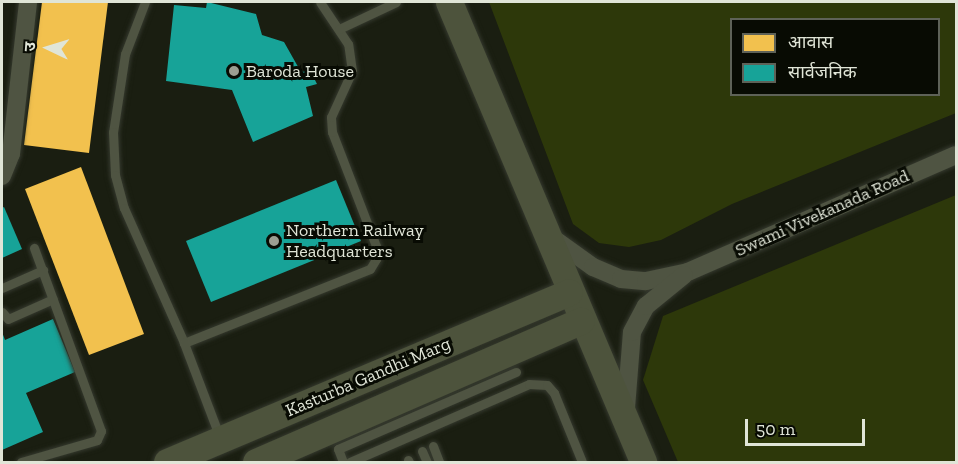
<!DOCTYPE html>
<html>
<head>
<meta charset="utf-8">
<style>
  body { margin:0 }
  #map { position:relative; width:958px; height:464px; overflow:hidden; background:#1a1e11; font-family:"Zilla Slab","Noto Sans Devanagari",serif }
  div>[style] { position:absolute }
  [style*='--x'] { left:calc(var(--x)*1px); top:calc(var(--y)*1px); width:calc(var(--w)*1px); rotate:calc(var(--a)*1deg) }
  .green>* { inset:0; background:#2d380a }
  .homes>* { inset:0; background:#f2c14e }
  .public>* { inset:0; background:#17a398 }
  .roads { filter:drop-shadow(0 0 2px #35392e) drop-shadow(0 0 2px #35392e) }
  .lane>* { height:9px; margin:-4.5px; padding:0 4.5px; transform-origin:4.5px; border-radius:4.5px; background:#4f5442 }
  .street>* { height:18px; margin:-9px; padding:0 9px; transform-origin:9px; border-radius:9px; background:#4f5442 }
  .secondary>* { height:27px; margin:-13.5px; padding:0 13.5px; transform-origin:13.5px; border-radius:13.5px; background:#4d533c }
  .dots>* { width:16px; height:16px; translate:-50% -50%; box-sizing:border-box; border:3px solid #080b03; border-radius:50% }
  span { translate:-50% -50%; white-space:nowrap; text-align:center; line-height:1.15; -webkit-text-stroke:6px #080b03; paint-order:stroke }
  .poi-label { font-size:18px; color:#e0e5d7 }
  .left { translate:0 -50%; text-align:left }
  .street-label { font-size:18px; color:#e0e5d7 }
  .frame { position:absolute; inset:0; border:3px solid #e0e5d7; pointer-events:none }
  .legend { position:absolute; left:730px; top:18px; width:210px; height:78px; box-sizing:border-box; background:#080b03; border:2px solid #5e6258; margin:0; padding:8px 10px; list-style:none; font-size:18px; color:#e0e5d7 }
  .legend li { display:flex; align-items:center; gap:12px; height:30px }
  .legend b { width:30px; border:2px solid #5e6258 }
  .north { position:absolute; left:18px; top:18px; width:60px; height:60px; -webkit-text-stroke:4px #080b03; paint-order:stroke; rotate:274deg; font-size:16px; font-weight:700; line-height:24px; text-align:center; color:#e0e5d7 }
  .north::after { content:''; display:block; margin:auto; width:21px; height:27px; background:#e0e5d7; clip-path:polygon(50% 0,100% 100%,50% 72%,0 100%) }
  .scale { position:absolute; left:745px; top:419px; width:120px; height:27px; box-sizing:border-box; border:3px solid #e0e5d7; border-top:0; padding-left:8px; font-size:18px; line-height:21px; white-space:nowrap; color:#e0e5d7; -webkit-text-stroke:4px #080b03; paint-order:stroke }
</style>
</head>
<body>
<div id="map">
  <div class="green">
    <div style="clip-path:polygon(evenodd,489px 2px,956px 2px,956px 113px,732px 204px,661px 240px,629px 247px,599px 243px,573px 224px,489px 2px,732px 20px,938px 20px,938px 94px,732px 94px,732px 20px)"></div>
    <div style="clip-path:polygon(956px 195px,956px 462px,678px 462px,643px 380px,663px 316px)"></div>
  </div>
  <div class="homes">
    <div style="clip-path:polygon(42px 2px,108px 2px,89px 153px,24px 145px)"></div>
    <div style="clip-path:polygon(81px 167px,144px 334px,89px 355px,25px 189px)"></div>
  </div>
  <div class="public">
    <div style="clip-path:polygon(207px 2px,256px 14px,262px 35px,284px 42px,301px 72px,310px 70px,317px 84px,306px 87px,313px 116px,253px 142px,232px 90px,166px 81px,174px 5px,206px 8px)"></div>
    <div style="clip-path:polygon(336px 180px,361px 241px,211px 302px,186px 241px)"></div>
    <div style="clip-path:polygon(4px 207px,22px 249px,2px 258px,2px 208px)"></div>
    <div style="clip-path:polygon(53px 319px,75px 372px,26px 393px,43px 432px,2px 450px,2px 332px,5px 340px)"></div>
  </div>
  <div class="roads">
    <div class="lane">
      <div style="--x:145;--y:2;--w:56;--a:111"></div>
      <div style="--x:125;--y:54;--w:79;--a:98.7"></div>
      <div style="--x:113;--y:132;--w:43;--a:87.3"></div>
      <div style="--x:115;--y:175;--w:34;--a:75"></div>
      <div style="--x:124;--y:208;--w:148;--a:66"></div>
      <div style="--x:184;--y:343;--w:200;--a:-21.7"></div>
      <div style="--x:370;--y:269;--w:12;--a:-59"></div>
      <div style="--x:376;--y:259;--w:13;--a:-90"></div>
      <div style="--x:376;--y:246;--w:122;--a:-111.1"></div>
      <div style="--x:332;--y:132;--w:15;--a:-94"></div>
      <div style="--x:331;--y:117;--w:51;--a:-65.5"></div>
      <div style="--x:352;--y:71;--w:27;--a:-98"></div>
      <div style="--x:348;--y:44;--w:50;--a:-123.7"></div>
      <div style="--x:339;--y:29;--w:63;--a:-25.3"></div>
      <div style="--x:2;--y:288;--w:45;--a:-23.7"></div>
      <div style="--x:2;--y:312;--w:9;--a:49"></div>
      <div style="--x:8;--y:319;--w:49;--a:-24"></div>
      <div style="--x:184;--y:343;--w:102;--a:69.2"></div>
      <div style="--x:433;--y:446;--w:17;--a:69"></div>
      <div style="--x:422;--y:451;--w:12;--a:66"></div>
      <div style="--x:408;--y:460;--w:2;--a:63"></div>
      <div style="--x:21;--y:462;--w:79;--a:-16.1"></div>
      <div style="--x:97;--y:440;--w:10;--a:-66"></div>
      <div style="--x:101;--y:431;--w:195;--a:-110.1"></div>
      <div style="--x:343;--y:462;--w:14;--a:-111"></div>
      <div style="--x:338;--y:449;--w:194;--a:-23.4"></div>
      <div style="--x:350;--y:462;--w:195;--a:-23.5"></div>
      <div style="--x:529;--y:384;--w:18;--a:3"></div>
      <div style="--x:547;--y:385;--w:11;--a:49"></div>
      <div style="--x:554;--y:393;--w:74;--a:67.9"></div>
    </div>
    <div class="street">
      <div style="--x:2;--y:176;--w:24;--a:-68"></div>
      <div style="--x:11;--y:154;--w:153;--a:-83.6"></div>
      <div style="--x:547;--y:234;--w:57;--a:35.7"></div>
      <div style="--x:593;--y:267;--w:30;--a:23"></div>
      <div style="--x:621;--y:279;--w:25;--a:5"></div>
      <div style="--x:646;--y:281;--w:43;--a:-12.1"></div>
      <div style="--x:688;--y:272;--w:292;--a:-23.6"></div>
      <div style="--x:626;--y:408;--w:76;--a:-85.5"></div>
      <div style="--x:632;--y:332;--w:30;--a:-62"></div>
      <div style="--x:646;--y:306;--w:49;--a:-39.2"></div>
    </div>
    <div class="secondary">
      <div style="--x:449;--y:2;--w:499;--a:67.1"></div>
      <div style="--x:167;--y:462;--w:436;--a:-22.9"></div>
      <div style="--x:256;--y:462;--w:354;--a:-23.5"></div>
    </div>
  </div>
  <div class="dots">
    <div style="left:234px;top:71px;background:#9b9f92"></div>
    <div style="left:274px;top:241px;background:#9b9f92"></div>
  </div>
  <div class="poi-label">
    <span class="left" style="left:246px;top:71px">Baroda House</span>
    <span class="left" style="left:286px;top:241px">Northern Railway<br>Headquarters</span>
  </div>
  <div class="street-label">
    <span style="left:822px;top:213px;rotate:-24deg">Swami Vivekanada Road</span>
    <span style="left:368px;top:377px;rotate:-23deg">Kasturba Gandhi Marg</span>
  </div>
  <div class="frame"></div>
  <ul class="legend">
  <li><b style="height:16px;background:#f2c14e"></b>आवास</li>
  <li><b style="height:16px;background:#17a398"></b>सार्वजनिक</li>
  </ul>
  <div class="north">उ</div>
  <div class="scale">50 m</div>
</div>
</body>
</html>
